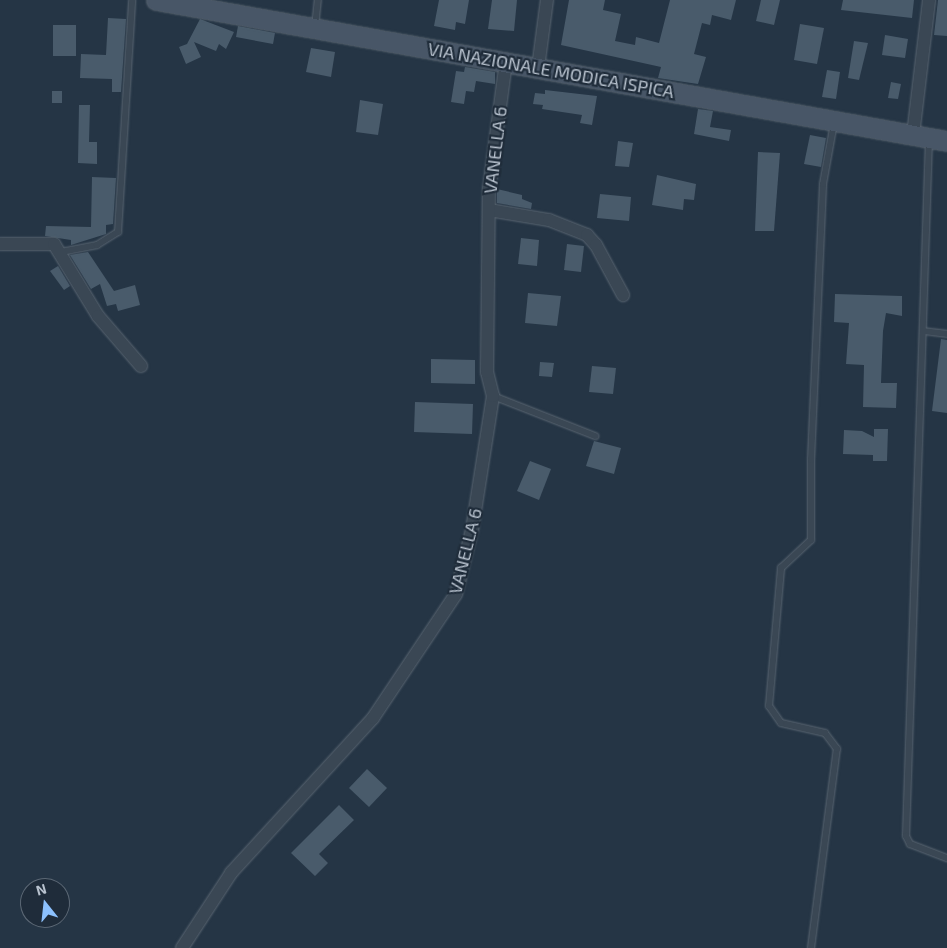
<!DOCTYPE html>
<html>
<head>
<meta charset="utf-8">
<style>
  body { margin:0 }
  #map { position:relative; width:947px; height:948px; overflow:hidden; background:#253545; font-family:"Exo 2",sans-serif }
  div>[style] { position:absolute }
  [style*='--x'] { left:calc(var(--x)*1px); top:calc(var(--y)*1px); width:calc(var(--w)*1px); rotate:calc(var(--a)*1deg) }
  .building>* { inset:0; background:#495b6b }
  .roads { filter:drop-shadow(0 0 1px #596571) drop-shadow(0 0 1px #596571) }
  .service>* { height:6px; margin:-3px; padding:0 3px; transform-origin:3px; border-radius:3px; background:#3a4754 }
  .minor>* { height:12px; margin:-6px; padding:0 6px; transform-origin:6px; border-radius:6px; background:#3a4754 }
  .secondary>* { height:19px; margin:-9.5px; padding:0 9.5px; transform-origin:9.5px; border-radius:9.5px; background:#485667 }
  span { translate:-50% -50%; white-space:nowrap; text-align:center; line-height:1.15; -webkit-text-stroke:4.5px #1f2c3a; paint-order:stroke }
  .street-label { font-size:18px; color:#b8c2ce }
  .north { position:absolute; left:20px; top:878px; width:50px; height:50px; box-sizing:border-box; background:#1f2c3a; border:1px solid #5c6875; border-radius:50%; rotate:344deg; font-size:14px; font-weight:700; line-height:20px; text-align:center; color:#b8c2ce }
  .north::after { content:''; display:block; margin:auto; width:18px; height:22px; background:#8cc1fe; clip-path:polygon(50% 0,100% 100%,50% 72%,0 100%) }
</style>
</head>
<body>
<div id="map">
  <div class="building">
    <div style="clip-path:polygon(439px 0,469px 0,465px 24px,456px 22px,455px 30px,434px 26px)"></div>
    <div style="clip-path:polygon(492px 0,517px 0,514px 31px,488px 29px)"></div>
    <div style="clip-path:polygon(569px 0,605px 0,603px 10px,621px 14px,615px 41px,635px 45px,636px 37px,659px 43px,670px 0,736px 0,731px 20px,712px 15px,710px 25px,702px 23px,694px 54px,706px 57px,698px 84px,658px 78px,661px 67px,561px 45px)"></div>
    <div style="clip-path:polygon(761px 0,780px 0,774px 25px,756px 21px)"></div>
    <div style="clip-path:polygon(843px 0,914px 0,912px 18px,841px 10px)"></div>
    <div style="clip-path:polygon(938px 0,947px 0,947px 36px,934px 35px)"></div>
    <div style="clip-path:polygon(108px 18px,126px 19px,121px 92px,112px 92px,112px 79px,80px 78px,81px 54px,106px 55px)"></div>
    <div style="clip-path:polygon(200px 19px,234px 32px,226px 49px,219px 44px,216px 51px,194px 42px,201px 57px,186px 64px,179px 47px,187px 44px)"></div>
    <div style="clip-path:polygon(800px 24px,824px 28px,817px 64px,794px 60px)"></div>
    <div style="clip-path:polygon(53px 25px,76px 25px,76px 56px,53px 56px)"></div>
    <div style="clip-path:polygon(238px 26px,275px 33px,273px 44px,236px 37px)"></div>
    <div style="clip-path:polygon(885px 35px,908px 39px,905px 58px,882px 55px)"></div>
    <div style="clip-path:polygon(854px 41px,868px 43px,859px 80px,848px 78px)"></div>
    <div style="clip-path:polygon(311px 48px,335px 52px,331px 77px,306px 72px)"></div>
    <div style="clip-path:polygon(465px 67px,495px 72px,495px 84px,476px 81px,474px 92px,466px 91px,464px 104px,451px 102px,456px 71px,464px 72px)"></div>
    <div style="clip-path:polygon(827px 70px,840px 72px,836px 99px,822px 97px)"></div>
    <div style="clip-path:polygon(891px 82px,901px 84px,898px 99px,888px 98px)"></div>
    <div style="clip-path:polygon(545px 90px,597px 96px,592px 125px,580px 123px,582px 115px,542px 109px,543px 105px,533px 104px,535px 93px,545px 94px)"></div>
    <div style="clip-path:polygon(52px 91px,62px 91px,62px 103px,52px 103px)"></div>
    <div style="clip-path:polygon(360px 100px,383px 104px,378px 135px,356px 132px)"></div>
    <div style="clip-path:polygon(79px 105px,90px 105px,89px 142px,97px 142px,97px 164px,78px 163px)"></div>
    <div style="clip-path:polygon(698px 109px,713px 111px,710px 127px,731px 130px,729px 141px,694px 134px)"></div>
    <div style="clip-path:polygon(810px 135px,826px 138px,821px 167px,804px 164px)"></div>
    <div style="clip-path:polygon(618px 141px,633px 143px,629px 167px,615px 166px)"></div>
    <div style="clip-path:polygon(758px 152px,780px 153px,774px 231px,755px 231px)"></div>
    <div style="clip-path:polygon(657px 175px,696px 184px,694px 200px,684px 199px,683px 210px,652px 205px)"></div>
    <div style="clip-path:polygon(92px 177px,116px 178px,113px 224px,106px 225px,106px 234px,71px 245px,71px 240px,45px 236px,46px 226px,91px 227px)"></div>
    <div style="clip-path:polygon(497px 189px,522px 195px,522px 199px,532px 203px,531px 209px,497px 203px)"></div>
    <div style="clip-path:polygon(600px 194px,631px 197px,629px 221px,597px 218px)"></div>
    <div style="clip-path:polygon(521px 238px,539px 240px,537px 266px,518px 264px)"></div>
    <div style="clip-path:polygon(567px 244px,584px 246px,581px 272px,564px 270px)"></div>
    <div style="clip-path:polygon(88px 252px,114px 291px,135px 285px,140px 305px,118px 311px,116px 304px,107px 306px,100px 284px,91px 289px,70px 255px)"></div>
    <div style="clip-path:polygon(58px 266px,70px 286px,64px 290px,50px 271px)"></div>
    <div style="clip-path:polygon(528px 293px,561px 296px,557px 326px,525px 323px)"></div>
    <div style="clip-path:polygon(835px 294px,902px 296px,902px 316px,886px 313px,883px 331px,881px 383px,897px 383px,896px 408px,863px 407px,864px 365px,846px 364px,849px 323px,834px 322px)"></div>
    <div style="clip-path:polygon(941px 339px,947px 340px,947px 413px,932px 411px)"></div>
    <div style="clip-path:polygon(431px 359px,475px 360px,475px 384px,431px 383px)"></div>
    <div style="clip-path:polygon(540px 362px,554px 363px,552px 377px,539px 376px)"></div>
    <div style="clip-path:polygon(592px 366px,616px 368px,613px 394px,589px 392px)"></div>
    <div style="clip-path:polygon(415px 402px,473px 404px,472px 434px,414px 432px)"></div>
    <div style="clip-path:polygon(874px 429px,888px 429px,887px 461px,873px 461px,873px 455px,843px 454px,844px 430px,862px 431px,874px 437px)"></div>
    <div style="clip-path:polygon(594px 441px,621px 448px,614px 474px,586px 466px)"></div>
    <div style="clip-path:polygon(530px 461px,551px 469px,539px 500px,517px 491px)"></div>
    <div style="clip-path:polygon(367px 769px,387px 788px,369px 807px,349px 788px)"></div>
    <div style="clip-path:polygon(339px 805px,354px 820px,319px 854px,328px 863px,315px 876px,291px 853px)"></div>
  </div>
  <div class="roads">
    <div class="service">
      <div style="--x:315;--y:27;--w:27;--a:-84"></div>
      <div style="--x:929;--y:139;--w:697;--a:91.89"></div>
      <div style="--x:906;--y:836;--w:9;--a:63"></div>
      <div style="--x:910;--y:844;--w:40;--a:21"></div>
      <div style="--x:61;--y:252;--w:37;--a:-11"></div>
      <div style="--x:97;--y:245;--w:25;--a:-32"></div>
      <div style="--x:118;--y:232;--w:232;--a:-86.5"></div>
      <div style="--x:923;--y:331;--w:24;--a:7"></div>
      <div style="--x:493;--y:396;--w:110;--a:21.4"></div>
      <div style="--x:811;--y:948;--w:201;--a:-82.6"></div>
      <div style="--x:837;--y:749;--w:20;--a:-127"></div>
      <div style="--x:825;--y:733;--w:45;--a:-167.2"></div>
      <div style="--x:781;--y:723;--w:21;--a:-125"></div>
      <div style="--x:769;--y:706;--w:139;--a:-85"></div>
      <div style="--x:781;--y:568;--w:41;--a:-43"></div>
      <div style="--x:811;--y:540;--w:80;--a:-90"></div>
      <div style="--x:811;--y:460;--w:276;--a:-87.5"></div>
      <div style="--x:823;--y:184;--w:62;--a:-79.8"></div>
    </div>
    <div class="minor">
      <div style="--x:538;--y:68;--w:69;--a:-82.5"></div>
      <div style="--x:913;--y:135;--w:136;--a:-83.2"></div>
      <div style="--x:489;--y:210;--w:61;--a:9.5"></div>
      <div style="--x:549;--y:220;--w:41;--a:21.5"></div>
      <div style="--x:587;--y:235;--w:13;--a:48"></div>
      <div style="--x:596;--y:245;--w:57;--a:61.6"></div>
      <div style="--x:0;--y:244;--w:54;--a:0"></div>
      <div style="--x:54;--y:244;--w:84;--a:58.6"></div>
      <div style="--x:98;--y:316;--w:66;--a:49.3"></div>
      <div style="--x:182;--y:948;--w:90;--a:-56.8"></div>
      <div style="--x:231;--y:873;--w:210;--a:-47.5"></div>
      <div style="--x:373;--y:718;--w:149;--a:-56.2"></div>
      <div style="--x:456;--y:594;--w:66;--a:-76"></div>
      <div style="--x:472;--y:530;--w:136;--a:-81.1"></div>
      <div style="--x:493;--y:396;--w:25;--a:-104"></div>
      <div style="--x:487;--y:372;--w:183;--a:-89.4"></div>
      <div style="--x:489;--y:189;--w:128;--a:-82.4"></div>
    </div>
    <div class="secondary">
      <div style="--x:156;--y:0;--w:803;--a:10.11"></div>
    </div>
  </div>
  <div class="street-label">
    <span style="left:551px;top:70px;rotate:10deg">VIA NAZIONALE MODICA ISPICA</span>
    <span style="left:495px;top:150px;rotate:-83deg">VANELLA 6</span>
    <span style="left:465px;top:551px;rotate:-76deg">VANELLA 6</span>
  </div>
  <div class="north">N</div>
</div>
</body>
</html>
